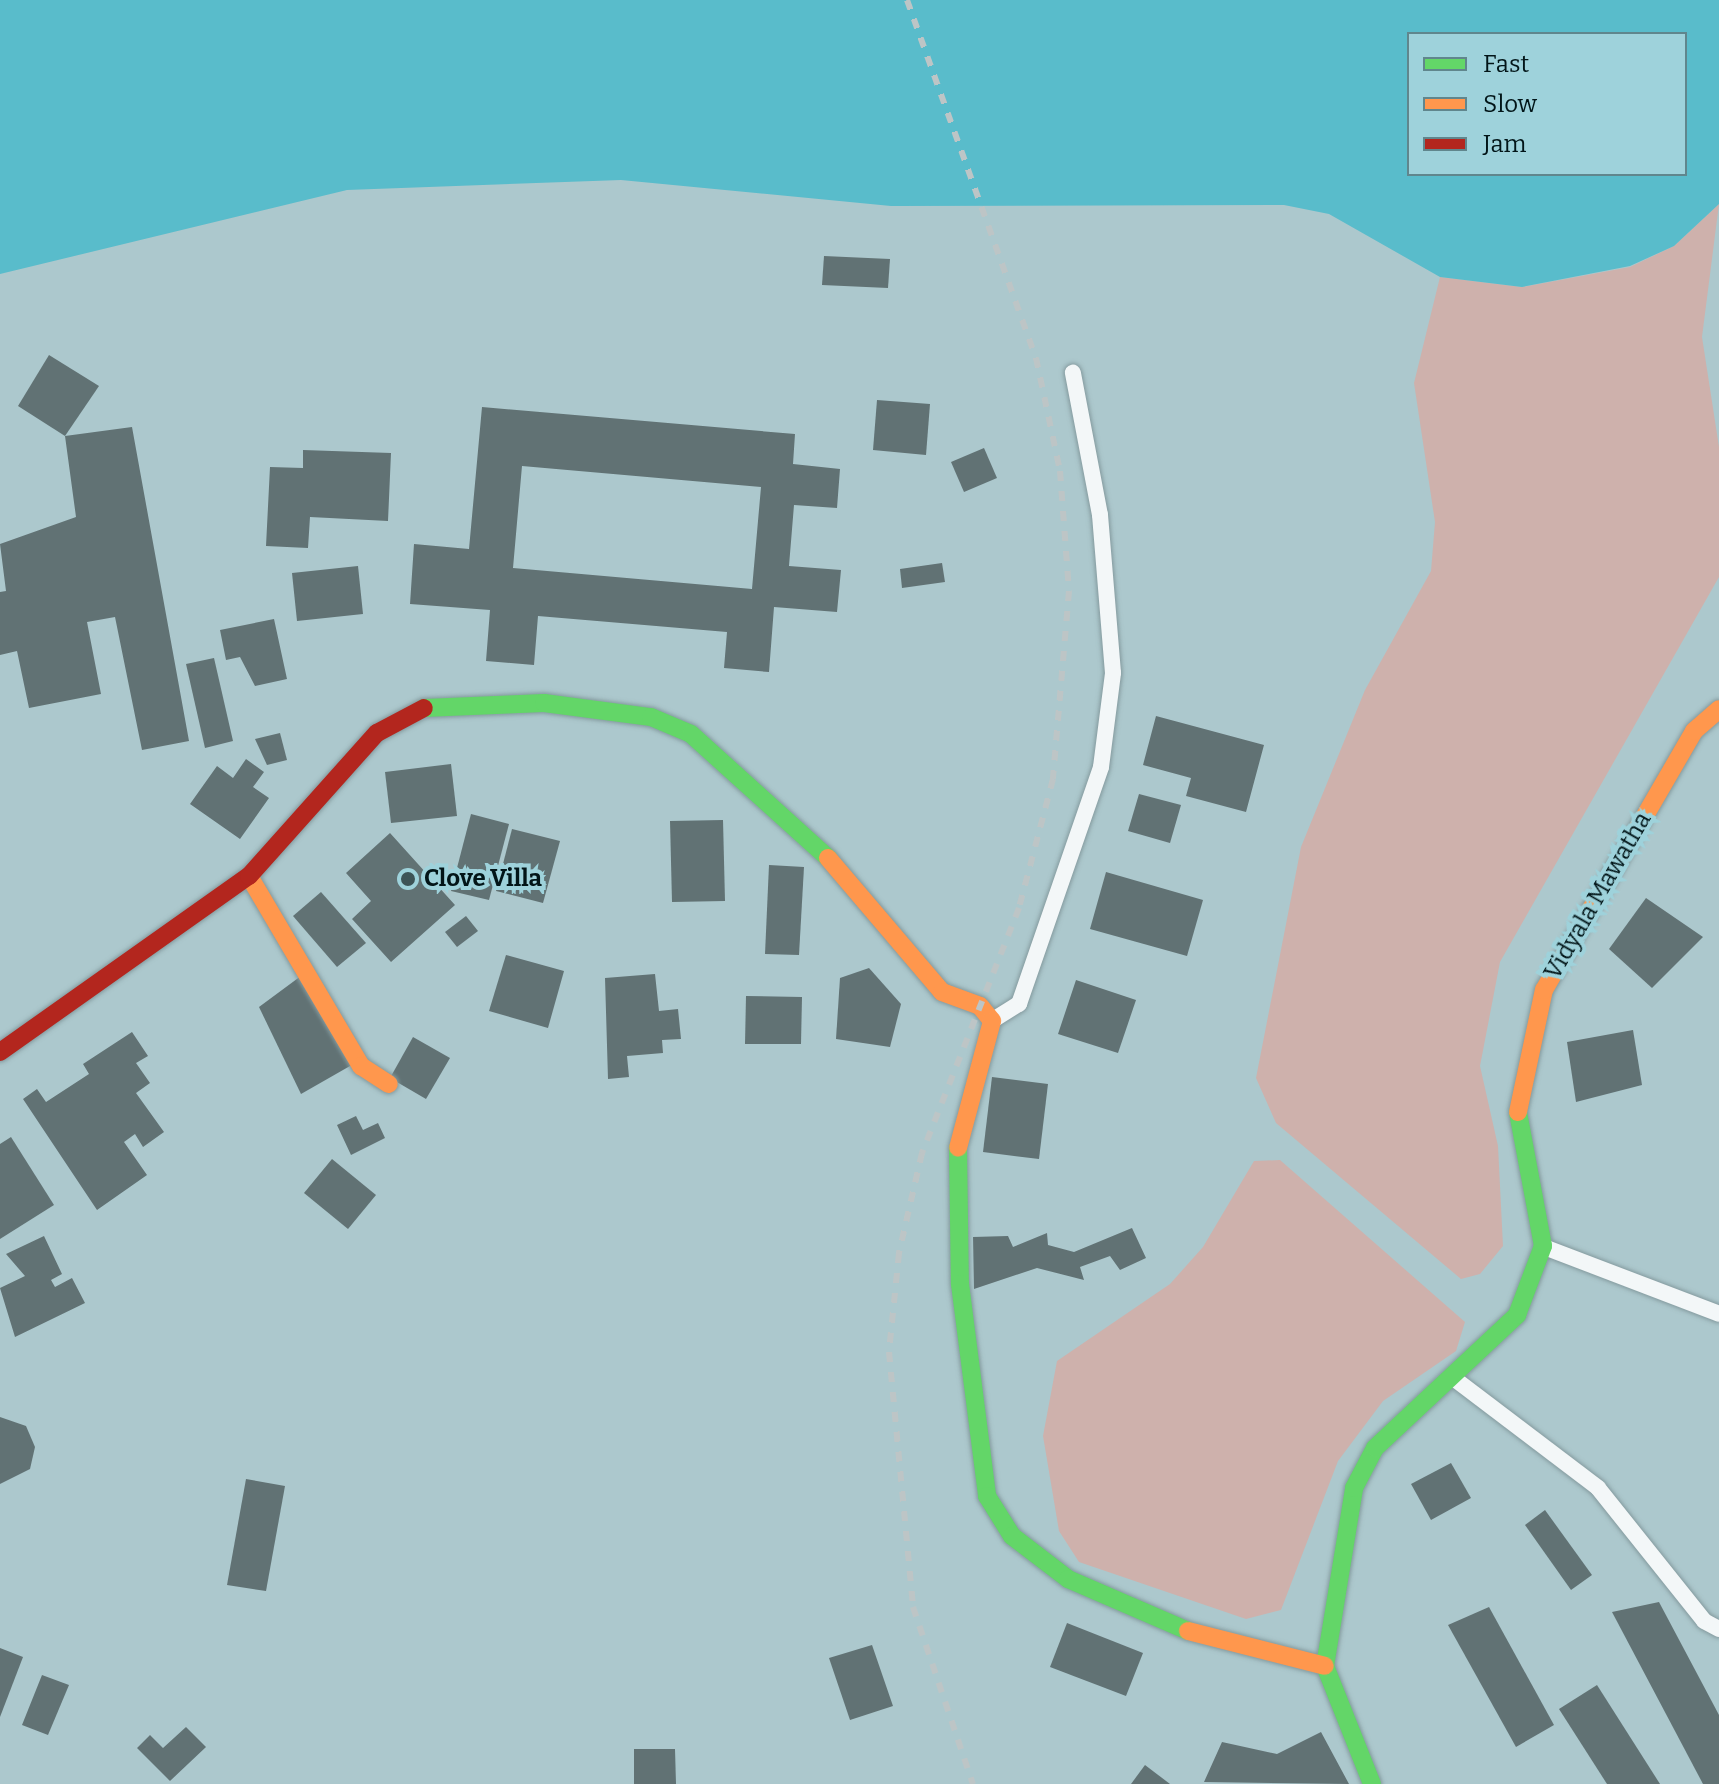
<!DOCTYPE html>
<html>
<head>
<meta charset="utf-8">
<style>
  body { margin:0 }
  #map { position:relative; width:1719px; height:1784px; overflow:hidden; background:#acc8cd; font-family:Bitter,serif }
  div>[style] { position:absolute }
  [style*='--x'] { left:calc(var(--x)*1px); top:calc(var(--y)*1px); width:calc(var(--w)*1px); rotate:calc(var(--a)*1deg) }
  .green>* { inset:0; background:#ceb1ac }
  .water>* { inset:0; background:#59bccb }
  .building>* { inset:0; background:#617274 }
  .roads { filter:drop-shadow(0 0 2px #849a9e) drop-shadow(0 0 2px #849a9e) }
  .lane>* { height:16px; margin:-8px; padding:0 8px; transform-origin:8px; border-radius:8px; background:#f3f7f8 }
  .fast>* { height:18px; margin:-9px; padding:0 9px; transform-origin:9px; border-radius:9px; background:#63d668 }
  .slow>* { height:18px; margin:-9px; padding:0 9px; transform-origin:9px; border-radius:9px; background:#ff974d }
  .jam>* { height:18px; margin:-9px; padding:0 9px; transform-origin:9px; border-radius:9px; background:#b3261e }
  .rail>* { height:6px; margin-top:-3px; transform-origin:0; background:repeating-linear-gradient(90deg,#bdc5c6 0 10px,transparent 0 20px) }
  .dots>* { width:22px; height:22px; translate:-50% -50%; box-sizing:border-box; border:4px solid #9ed2db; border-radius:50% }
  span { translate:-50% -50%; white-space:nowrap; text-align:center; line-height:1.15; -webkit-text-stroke:8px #9ed2db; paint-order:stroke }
  .poi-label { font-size:24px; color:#021518; font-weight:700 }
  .left { translate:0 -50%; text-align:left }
  .street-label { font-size:24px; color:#021518 }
  .legend { position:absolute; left:1407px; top:32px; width:280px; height:144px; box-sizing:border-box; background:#9ed2db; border:2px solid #60868d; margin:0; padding:10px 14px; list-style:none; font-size:24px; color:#021518 }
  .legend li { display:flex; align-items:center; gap:16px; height:40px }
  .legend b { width:40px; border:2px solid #60868d }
</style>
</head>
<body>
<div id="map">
  <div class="green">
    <div style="clip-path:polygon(1719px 204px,1702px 337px,1719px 447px,1719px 577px,1500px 962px,1480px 1066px,1498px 1146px,1503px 1246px,1480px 1274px,1461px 1279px,1276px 1123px,1256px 1078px,1301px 847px,1365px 690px,1431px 571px,1435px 522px,1414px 383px,1440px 277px,1522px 287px,1630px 267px,1674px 246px)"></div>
    <div style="clip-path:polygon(1280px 1160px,1465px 1322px,1456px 1351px,1383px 1401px,1338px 1461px,1281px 1610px,1246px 1619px,1079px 1562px,1059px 1531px,1043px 1436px,1057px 1361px,1170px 1284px,1203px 1247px,1254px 1161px)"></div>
  </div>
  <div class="water">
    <div style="clip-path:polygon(evenodd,0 0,1719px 0,1719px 204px,1674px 246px,1630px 266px,1522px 287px,1440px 277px,1329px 214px,1284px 205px,891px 206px,621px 180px,347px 190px,0 274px,0 0,1409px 34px,1685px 34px,1685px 174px,1409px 174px,1409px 34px)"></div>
  </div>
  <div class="building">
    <div style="clip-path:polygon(824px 256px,890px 259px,888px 288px,822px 285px)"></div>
    <div style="clip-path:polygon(49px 355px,99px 386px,65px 436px,18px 406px)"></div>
    <div style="clip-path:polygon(877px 400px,930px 404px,926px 455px,873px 450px)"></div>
    <div style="clip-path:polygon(evenodd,482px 407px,795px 434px,793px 464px,840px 469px,837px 508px,794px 505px,789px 566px,841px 570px,837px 612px,774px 607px,769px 672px,724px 668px,727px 632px,538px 616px,534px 665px,486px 661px,490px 610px,410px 604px,414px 544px,469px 549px,482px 407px,522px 466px,761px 487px,752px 589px,513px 568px,522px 466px)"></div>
    <div style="clip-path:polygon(132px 427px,189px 741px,142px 750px,115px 617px,87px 622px,101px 694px,29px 708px,17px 651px,0 655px,0 592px,6px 591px,0 544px,76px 517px,65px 436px)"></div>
    <div style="clip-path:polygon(984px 448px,997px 478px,964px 492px,951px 462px)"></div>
    <div style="clip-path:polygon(303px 450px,391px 453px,388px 521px,310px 517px,308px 548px,266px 546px,270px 467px,303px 468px)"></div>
    <div style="clip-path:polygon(942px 563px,945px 582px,902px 588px,900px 569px)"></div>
    <div style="clip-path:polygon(358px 566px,363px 614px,297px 621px,292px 573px)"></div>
    <div style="clip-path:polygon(274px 619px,287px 679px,255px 686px,240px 657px,226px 660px,220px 630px)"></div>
    <div style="clip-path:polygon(214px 658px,233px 741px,205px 748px,186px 664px)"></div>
    <div style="clip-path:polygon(1156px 716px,1264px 745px,1246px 812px,1186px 796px,1191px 778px,1143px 765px)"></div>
    <div style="clip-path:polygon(280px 733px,287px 760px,267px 765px,255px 739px)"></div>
    <div style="clip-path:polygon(246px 759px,264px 772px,253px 787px,269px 798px,240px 839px,190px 804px,217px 766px,233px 778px)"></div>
    <div style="clip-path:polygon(451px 764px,457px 816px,391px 823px,385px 772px)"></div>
    <div style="clip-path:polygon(1139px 794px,1181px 805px,1170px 843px,1128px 831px)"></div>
    <div style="clip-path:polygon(471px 814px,509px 824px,489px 900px,451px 891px)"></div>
    <div style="clip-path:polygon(723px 820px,725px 901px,672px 902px,670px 821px)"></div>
    <div style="clip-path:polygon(512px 829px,560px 841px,543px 903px,496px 891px)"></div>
    <div style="clip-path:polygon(390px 833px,455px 905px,391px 962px,352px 919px,371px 901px,346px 873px)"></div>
    <div style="clip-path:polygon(769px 865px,804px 867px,799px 955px,765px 954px)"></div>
    <div style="clip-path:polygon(1106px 872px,1203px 900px,1187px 956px,1090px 929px)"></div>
    <div style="clip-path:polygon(321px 892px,366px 943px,337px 967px,293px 916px)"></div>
    <div style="clip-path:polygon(1646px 898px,1703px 937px,1652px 988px,1609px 949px)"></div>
    <div style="clip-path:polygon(466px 916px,478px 931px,457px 947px,445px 932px)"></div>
    <div style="clip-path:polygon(506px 955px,564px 971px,548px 1028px,489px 1011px)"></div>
    <div style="clip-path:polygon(869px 968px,901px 1004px,890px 1047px,836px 1039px,840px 978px)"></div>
    <div style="clip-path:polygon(305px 973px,357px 1062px,301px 1094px,259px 1007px)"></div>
    <div style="clip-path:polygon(655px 974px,659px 1011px,678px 1009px,681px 1039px,662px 1040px,663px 1053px,627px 1056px,629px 1077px,608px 1079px,605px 978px)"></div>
    <div style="clip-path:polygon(1076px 980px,1136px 1000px,1118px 1053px,1058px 1034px)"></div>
    <div style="clip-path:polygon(746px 996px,802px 997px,801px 1044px,745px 1044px)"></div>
    <div style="clip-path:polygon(1633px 1030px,1642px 1085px,1576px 1102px,1567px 1042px)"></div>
    <div style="clip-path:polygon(132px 1032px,148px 1056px,136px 1063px,150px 1083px,136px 1093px,164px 1132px,143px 1147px,135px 1134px,124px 1142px,147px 1175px,97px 1210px,23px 1099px,37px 1089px,46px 1102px,89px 1074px,83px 1064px)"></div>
    <div style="clip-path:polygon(413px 1037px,450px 1058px,426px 1099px,390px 1078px)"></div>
    <div style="clip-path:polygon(992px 1077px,1048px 1084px,1039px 1159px,983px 1152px)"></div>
    <div style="clip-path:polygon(356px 1116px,363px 1130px,378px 1123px,385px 1138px,351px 1155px,337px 1125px)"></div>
    <div style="clip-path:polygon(11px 1137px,54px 1205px,0 1239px,0 1144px)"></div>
    <div style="clip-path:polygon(332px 1159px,376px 1195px,348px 1229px,304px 1193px)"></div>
    <div style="clip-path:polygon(1132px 1228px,1146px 1258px,1120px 1270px,1110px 1256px,1080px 1267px,1084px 1280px,1037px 1268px,974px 1289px,973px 1237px,1008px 1236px,1013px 1247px,1047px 1233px,1048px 1245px,1074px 1252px)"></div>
    <div style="clip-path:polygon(44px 1236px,62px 1274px,51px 1280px,55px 1287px,72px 1278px,85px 1303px,15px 1337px,0 1288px,25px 1276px,6px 1254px)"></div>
    <div style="clip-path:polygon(0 1417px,26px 1426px,35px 1447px,30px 1469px,0 1484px)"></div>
    <div style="clip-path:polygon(1451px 1463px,1471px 1498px,1431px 1520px,1411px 1484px)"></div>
    <div style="clip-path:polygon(246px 1479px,285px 1486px,266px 1591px,227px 1585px)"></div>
    <div style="clip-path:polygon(1545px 1510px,1592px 1575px,1571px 1590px,1525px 1525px)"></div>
    <div style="clip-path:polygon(1659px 1602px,1719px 1715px,1719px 1784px,1703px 1784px,1612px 1612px)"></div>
    <div style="clip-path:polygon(1489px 1607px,1554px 1725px,1516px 1747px,1448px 1625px)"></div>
    <div style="clip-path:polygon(1067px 1623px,1143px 1653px,1126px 1696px,1050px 1667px)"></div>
    <div style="clip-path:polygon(872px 1645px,893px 1706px,850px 1720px,829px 1658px)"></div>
    <div style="clip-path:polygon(0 1648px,23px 1657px,0 1717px)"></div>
    <div style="clip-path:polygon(42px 1675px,69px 1685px,48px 1735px,22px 1725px)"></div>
    <div style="clip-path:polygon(1597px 1685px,1660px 1784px,1607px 1784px,1559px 1709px)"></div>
    <div style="clip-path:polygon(186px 1727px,206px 1747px,170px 1781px,137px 1748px,150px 1735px,163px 1748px)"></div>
    <div style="clip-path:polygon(1321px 1732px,1349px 1784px,1204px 1782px,1222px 1742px,1277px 1754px)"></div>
    <div style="clip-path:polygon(634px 1749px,675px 1749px,676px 1784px,634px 1784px)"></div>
    <div style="clip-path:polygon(1145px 1765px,1170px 1784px,1131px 1784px)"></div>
  </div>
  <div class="roads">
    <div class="lane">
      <div style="--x:993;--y:1020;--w:31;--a:-32"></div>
      <div style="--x:1019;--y:1004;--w:251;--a:-70.9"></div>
      <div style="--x:1101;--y:767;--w:95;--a:-82.7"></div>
      <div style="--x:1113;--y:673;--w:159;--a:-94.7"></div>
      <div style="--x:1100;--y:515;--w:145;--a:-100.8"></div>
      <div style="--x:1544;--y:1247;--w:187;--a:20.9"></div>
      <div style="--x:1452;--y:1377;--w:183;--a:37.2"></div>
      <div style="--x:1598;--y:1488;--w:170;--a:51.4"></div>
      <div style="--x:1704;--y:1621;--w:17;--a:28"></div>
    </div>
    <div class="fast">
      <div style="--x:424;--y:708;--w:120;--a:-2.4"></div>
      <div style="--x:544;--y:703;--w:108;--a:7.5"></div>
      <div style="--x:651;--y:717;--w:43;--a:23"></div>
      <div style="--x:691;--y:734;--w:185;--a:42.1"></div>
      <div style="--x:958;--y:1148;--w:136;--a:89.2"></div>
      <div style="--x:960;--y:1284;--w:214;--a:82.7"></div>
      <div style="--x:987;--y:1496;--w:47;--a:58"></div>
      <div style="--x:1012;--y:1536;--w:71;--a:37.5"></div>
      <div style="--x:1068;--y:1579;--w:131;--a:23.4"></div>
      <div style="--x:1372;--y:1784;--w:127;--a:-111.7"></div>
      <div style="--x:1325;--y:1666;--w:180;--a:-80.7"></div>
      <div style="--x:1354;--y:1488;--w:45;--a:-62.3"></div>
      <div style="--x:1375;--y:1448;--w:195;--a:-43.1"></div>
      <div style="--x:1517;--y:1315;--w:74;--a:-69.4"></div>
      <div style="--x:1543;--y:1246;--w:136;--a:-100.6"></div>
    </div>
    <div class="slow">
      <div style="--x:828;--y:858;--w:176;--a:49.6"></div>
      <div style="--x:942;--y:992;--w:40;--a:20.2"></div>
      <div style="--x:980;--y:1006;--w:19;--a:51"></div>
      <div style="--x:992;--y:1021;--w:131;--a:105"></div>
      <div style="--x:249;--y:876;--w:221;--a:59.5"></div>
      <div style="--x:361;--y:1066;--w:33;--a:33"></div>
      <div style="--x:1518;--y:1112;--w:125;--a:-78"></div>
      <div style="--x:1544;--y:990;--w:299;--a:-59.9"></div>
      <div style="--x:1694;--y:731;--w:33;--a:-41"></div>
      <div style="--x:1188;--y:1631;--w:141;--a:14.3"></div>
    </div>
    <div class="jam">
      <div style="--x:0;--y:1052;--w:305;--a:-35.3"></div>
      <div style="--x:249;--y:876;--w:192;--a:-48.2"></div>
      <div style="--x:377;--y:733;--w:53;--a:-28"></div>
    </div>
  </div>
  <div class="rail">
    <div style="--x:907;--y:0;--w:381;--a:70.2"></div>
    <div style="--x:1036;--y:358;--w:116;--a:78"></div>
    <div style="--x:1060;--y:471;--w:120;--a:85.7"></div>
    <div style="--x:1069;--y:591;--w:189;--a:94.9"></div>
    <div style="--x:1053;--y:779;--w:133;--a:104.8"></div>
    <div style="--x:1019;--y:908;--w:264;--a:111.6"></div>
    <div style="--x:922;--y:1153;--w:103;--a:103"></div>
    <div style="--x:899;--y:1253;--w:100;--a:95.8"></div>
    <div style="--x:889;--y:1352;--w:256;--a:84.6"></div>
    <div style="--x:913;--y:1607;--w:187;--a:71.3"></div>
  </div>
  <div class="dots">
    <div style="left:408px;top:879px;background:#3d5457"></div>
  </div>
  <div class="poi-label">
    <span class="left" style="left:424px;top:879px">Clove Villa</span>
  </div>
  <div class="street-label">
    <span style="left:1598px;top:896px;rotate:-60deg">Vidyala Mawatha</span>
  </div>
  <ul class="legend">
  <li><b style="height:10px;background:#63d668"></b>Fast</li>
  <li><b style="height:10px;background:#ff974d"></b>Slow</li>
  <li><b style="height:10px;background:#b3261e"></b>Jam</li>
  </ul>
</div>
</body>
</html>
